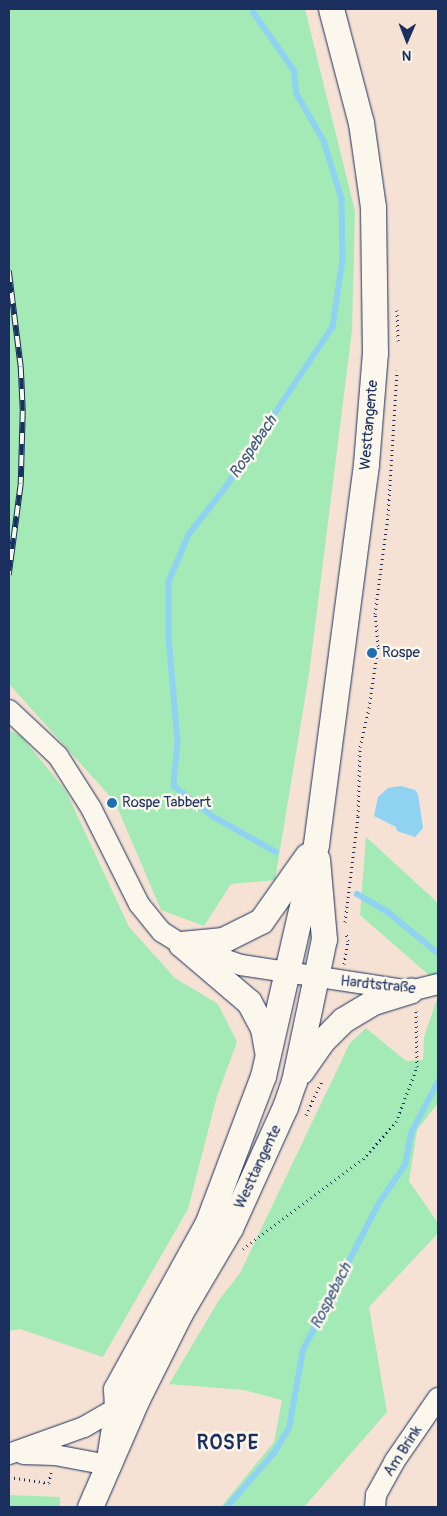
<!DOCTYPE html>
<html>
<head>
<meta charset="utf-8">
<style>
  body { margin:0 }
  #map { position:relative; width:447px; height:1516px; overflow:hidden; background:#f5e2d4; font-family:Pangolin,sans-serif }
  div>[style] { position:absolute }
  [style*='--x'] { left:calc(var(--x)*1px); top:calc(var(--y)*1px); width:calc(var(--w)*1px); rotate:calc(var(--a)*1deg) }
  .green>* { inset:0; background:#a4eab6 }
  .water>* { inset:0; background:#8fd2f1 }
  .stream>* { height:5.5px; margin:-2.75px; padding:0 2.75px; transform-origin:2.75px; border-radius:2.75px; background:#8fd2f1 }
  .path>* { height:3px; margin-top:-1.5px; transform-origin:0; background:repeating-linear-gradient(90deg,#1b2f5e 0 1px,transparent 0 5px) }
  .roads { filter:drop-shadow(0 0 1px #1b2f5e) drop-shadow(0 0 1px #1b2f5e) }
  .minor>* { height:20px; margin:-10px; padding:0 10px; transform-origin:10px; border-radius:10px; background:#fbf7ec }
  .major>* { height:25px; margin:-12.5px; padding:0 12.5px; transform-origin:12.5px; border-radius:12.5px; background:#fbf7ec }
  .rail>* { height:5.5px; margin-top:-2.75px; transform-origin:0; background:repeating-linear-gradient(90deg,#fbf7ec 0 11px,#1b2f5e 0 22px); box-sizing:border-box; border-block:1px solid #1b2f5e }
  .dots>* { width:14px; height:14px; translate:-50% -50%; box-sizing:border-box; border:2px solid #fbf7ec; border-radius:50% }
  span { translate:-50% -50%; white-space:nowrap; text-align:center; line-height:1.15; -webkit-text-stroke:5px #fbf7ec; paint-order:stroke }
  .street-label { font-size:15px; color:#1b2f5e }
  .poi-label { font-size:15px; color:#1b2f5e }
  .left { translate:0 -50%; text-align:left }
  .water-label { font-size:16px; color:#385883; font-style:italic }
  .district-label { font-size:20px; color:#1b2f5e; font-weight:700; letter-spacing:1px }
  .frame { position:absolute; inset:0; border:10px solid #1b2f5e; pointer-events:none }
  .north { position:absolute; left:382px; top:15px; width:50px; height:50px; -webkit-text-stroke:4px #fbf7ec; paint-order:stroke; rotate:181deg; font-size:14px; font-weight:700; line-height:20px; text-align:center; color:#1b2f5e }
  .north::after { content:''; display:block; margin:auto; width:18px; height:22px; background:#1b2f5e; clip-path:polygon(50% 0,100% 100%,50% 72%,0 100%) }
</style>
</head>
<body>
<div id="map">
  <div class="green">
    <div style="clip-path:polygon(9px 9px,305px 9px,355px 211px,352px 330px,309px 674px,275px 880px,231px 884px,204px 926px,161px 910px,115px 802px,9px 684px)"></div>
    <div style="clip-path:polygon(9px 730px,22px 737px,66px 791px,129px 927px,175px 978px,218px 1004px,237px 1042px,217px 1096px,188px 1209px,103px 1357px,20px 1329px,9px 1331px)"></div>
    <div style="clip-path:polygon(366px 837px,438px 903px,438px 983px,360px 915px)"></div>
    <div style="clip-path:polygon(438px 996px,438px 1103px,417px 1130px,409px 1181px,438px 1223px,438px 1233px,369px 1307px,387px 1412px,304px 1507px,221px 1507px,274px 1442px,282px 1400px,244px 1390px,169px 1384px,219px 1300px,240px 1273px,350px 1043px,366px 1028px,406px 1061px,423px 1060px,424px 1037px)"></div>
    <div style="clip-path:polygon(9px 1495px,60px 1497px,60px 1507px,9px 1507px)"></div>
  </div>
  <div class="water">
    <div style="clip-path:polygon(401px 786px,415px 790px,418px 794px,423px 828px,415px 837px,397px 831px,396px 827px,374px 816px,378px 797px,388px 788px)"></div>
  </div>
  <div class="stream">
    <div style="--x:254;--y:9;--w:4;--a:90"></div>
    <div style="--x:254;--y:13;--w:70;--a:54.9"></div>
    <div style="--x:294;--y:70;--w:24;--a:83"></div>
    <div style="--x:297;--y:94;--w:54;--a:60.1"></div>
    <div style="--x:324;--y:141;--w:61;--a:72.8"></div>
    <div style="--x:342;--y:199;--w:61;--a:89.1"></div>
    <div style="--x:343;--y:260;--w:68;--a:98.5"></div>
    <div style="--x:333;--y:327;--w:191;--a:123.7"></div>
    <div style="--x:227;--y:486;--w:62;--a:127.8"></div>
    <div style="--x:189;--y:535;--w:51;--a:113.1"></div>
    <div style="--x:169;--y:582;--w:55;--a:90"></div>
    <div style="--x:169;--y:637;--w:105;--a:85.1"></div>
    <div style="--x:178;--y:742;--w:44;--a:95.2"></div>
    <div style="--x:174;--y:786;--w:51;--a:37.8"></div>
    <div style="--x:214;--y:817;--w:71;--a:29.4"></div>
    <div style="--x:357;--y:894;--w:36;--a:30"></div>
    <div style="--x:388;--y:912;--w:65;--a:39.4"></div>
    <div style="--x:227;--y:1507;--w:72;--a:-49"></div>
    <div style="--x:274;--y:1453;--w:29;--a:-59"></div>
    <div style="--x:289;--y:1428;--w:79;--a:-79.8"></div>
    <div style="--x:303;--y:1350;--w:165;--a:-62.7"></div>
    <div style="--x:379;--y:1203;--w:46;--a:-55.6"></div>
    <div style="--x:405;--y:1165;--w:33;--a:-79"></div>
    <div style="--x:411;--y:1133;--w:58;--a:-62.1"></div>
  </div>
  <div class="path">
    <div style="--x:397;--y:310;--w:31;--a:88"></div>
    <div style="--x:345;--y:922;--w:107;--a:-83"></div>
    <div style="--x:358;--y:816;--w:69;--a:-88.3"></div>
    <div style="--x:360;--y:747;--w:40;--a:-77"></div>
    <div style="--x:369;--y:708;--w:63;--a:-81.7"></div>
    <div style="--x:378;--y:646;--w:32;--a:-95"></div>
    <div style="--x:375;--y:614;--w:100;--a:-82.5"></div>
    <div style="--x:388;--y:515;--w:145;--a:-86.4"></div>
    <div style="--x:344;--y:964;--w:23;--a:-80"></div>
    <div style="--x:348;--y:941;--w:8;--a:-104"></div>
    <div style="--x:306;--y:1115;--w:38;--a:-65"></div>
    <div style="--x:243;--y:1249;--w:150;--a:-36.9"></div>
    <div style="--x:363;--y:1159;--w:50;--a:-48.3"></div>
    <div style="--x:396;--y:1122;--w:59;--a:-69.1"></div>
    <div style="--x:417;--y:1067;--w:58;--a:-91"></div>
    <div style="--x:9;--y:1477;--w:40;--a:8.5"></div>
    <div style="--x:49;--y:1483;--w:11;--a:-80"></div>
  </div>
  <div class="roads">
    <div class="minor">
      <div style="--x:9;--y:710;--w:67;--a:43.2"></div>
      <div style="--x:58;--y:756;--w:62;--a:57.6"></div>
      <div style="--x:91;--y:808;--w:107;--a:63.4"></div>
      <div style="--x:139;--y:904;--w:36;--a:51"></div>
      <div style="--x:162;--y:932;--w:22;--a:32"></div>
      <div style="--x:181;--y:944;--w:64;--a:19.3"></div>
      <div style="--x:241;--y:965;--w:171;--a:8.7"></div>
      <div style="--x:410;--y:991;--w:29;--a:-14"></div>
      <div style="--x:9;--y:1454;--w:80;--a:-19.8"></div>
      <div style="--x:84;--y:1427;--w:38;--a:-30"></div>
      <div style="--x:23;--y:1454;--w:32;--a:2"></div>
      <div style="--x:55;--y:1455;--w:54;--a:10.7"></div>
      <div style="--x:375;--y:1507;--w:12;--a:-85"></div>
      <div style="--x:376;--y:1495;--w:38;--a:-61"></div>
      <div style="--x:394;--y:1462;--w:78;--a:-55.5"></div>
    </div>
    <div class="major">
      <div style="--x:181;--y:944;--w:42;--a:-5.4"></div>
      <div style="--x:223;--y:940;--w:42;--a:-26.6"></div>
      <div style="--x:261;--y:921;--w:80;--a:-54.7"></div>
      <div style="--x:181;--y:944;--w:89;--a:40.5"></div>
      <div style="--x:249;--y:1002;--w:30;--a:62"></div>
      <div style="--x:263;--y:1028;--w:23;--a:80"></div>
      <div style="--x:301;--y:1071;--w:35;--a:-55"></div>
      <div style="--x:321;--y:1042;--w:31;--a:-45"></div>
      <div style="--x:343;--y:1020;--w:35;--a:-31"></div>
      <div style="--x:373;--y:1002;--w:39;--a:-17"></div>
      <div style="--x:108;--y:1465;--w:58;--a:-81"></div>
      <div style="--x:117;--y:1408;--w:19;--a:-93"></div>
      <div style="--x:116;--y:1389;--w:191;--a:-61.1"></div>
      <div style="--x:208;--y:1222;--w:156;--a:-69.4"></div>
      <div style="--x:263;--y:1076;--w:238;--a:-77.1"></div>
      <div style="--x:316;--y:844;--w:383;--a:-82.5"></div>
      <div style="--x:366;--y:464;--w:111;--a:-85.4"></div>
      <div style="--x:375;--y:353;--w:146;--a:-90.8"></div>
      <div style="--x:373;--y:207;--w:85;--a:-98.1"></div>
      <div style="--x:361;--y:123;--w:118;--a:-104.7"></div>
      <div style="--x:90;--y:1507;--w:118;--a:-66.5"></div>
      <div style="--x:137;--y:1399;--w:96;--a:-63.4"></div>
      <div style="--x:180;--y:1313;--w:99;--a:-59.5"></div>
      <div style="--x:230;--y:1228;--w:133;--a:-65.6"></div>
      <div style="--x:285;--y:1107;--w:28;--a:-71"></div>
      <div style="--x:294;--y:1081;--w:145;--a:-78.1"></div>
      <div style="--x:324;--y:939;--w:80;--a:-95"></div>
    </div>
  </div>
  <div class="rail">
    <div style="--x:9;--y:271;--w:97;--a:82.9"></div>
    <div style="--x:21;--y:367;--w:44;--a:87.4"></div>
    <div style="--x:23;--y:411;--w:73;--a:91.6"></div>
    <div style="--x:21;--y:484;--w:92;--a:97.5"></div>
  </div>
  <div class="dots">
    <div style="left:372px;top:653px;background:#1f6fb2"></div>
    <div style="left:112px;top:803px;background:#1f6fb2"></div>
  </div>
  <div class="street-label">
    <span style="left:369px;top:425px;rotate:-85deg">Westtangente</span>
    <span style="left:378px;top:985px;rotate:6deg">Hardtstraße</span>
    <span style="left:258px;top:1167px;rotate:-65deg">Westtangente</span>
    <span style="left:403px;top:1451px;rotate:-57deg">Am Brink</span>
  </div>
  <div class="poi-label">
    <span class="left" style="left:382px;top:653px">Rospe</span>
    <span class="left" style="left:122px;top:803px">Rospe Tabbert</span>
  </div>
  <div class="water-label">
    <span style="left:253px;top:447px;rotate:-56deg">Rospebach</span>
    <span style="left:331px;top:1296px;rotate:-63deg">Rospebach</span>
  </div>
  <div class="district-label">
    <span style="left:228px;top:1442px">ROSPE</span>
  </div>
  <div class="frame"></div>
  <div class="north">N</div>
</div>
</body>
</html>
